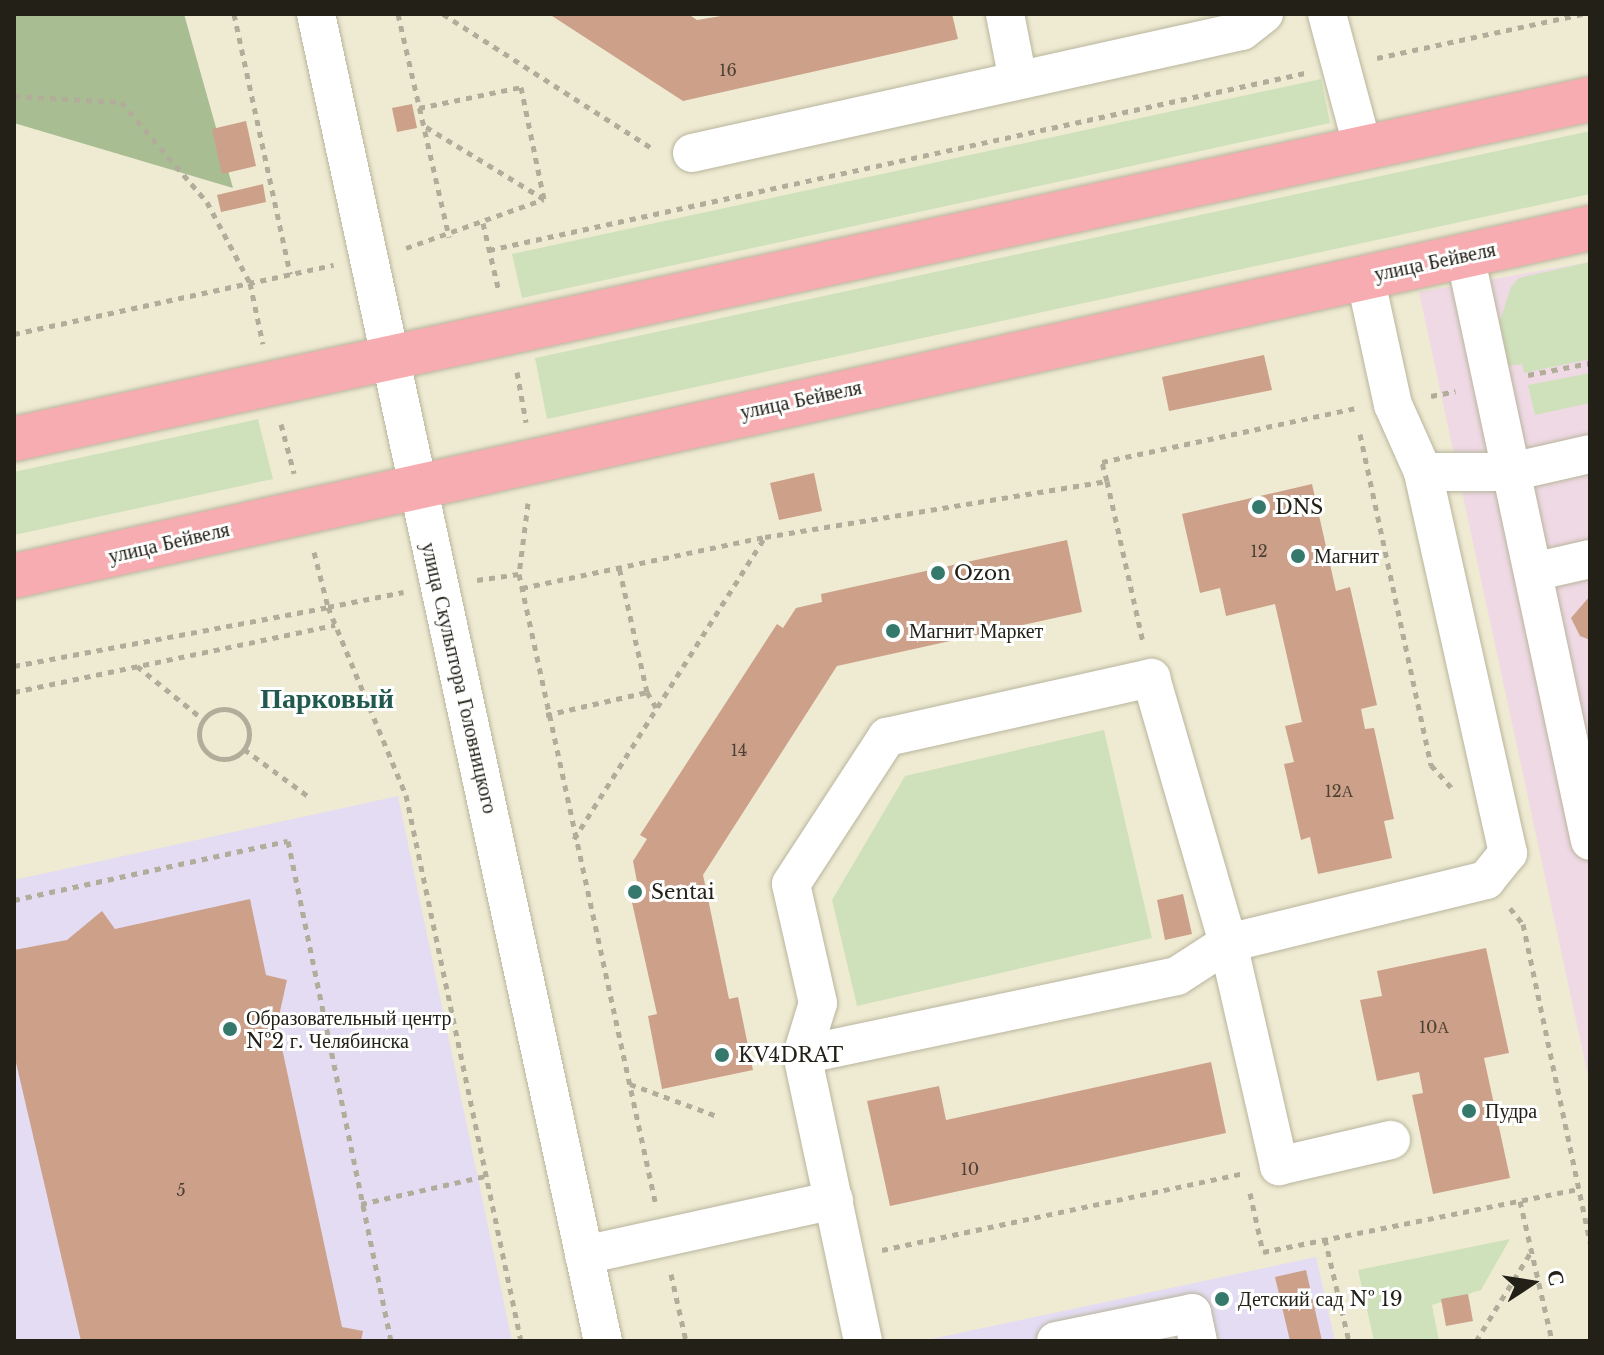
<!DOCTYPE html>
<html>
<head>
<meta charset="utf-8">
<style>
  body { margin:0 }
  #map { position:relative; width:1604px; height:1355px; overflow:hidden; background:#efebd3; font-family:"Libre Baskerville",serif }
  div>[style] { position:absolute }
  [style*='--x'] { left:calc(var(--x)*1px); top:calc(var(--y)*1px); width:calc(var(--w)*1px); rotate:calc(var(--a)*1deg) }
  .commercial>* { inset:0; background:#efd9e5 }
  .education>* { inset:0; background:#e3dcf2 }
  .green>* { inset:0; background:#cfe1ba }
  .forest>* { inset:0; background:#a9bd93 }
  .building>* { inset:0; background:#cca089 }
  .path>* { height:5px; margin-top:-2.5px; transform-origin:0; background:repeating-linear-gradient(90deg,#b1ad9a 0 6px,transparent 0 12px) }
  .path>.ring { margin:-2.5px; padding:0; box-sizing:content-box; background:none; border:5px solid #b1ad9a; border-radius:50% }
  .roads { filter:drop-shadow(0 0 2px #b9b59d) drop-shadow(0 0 2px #b9b59d) }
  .minor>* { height:38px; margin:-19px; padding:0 19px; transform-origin:19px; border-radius:19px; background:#fff }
  .major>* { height:44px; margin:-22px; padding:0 22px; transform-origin:22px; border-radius:22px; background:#f6acb0 }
  .dots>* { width:22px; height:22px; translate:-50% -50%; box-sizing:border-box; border:4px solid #fff; border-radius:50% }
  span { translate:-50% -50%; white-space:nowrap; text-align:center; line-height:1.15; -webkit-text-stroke:6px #fff; paint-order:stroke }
  .number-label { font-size:16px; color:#4c4034 }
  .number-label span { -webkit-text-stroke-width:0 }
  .street-label { font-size:20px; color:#222017 }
  .poi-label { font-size:20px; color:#222017 }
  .left { translate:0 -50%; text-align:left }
  .district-label { font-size:28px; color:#22594f; font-weight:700 }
  .frame { position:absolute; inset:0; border:16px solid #222017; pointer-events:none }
  .north { position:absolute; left:1492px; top:1243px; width:80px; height:80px; -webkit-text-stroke:6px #fff; paint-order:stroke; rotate:78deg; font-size:22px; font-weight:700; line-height:32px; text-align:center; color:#222017 }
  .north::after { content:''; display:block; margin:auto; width:28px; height:36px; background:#222017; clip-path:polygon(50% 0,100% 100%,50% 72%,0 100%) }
</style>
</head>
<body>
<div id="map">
  <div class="commercial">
    <div style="clip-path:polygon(1590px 262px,1590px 1085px,1419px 292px)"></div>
  </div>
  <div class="education">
    <div style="clip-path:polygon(398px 796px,512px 1341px,14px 1341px,14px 880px)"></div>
    <div style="clip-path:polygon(1316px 1257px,1335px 1341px,922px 1341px)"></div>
  </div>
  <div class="green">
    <div style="clip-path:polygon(1321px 79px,1330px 123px,522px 298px,512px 254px)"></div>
    <div style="clip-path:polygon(1590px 131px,1590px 194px,547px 419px,535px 358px)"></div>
    <div style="clip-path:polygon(1590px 262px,1590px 359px,1524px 373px,1522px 364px,1509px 366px,1500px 321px,1511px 287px,1519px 278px)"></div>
    <div style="clip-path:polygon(1590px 373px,1590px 403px,1535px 415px,1528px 385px)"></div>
    <div style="clip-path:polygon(258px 419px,273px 479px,14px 535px,14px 472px)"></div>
    <div style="clip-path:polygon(1104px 730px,1152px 938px,857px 1006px,832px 900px,905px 776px)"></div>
    <div style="clip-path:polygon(1510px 1239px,1481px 1290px,1432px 1305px,1439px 1341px,1374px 1341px,1358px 1270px)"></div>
  </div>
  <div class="forest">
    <div style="clip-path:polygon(14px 14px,184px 14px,233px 188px,14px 123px)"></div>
  </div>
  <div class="building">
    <div style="clip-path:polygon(549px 14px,688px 14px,697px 20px,733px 14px,952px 14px,958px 39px,683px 101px)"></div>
    <div style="clip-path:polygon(412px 104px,417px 128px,397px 132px,392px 108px)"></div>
    <div style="clip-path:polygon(246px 121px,256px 166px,222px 174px,212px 129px)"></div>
    <div style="clip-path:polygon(263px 184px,266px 202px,221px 212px,217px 195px)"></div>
    <div style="clip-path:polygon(1264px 355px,1272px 390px,1169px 411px,1162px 377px)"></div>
    <div style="clip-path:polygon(814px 473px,822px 511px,779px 520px,770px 483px)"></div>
    <div style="clip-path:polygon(1312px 484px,1336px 591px,1350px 587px,1377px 705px,1361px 709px,1365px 729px,1374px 728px,1394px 819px,1384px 821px,1392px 858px,1318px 874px,1310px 837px,1301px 840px,1284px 764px,1294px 762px,1285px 726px,1302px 722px,1275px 604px,1226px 616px,1220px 588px,1200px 593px,1182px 514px)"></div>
    <div style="clip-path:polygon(1067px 540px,1082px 612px,837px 666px,703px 875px,729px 999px,738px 997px,753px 1070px,662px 1089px,648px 1016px,657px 1014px,629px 889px,638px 887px,633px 861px,647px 839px,640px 835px,777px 624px,783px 628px,796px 608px,822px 602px,821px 594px)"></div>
    <div style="clip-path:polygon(1590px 596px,1590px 640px,1580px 636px,1571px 618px)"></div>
    <div style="clip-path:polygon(1183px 894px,1192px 934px,1165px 940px,1157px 900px)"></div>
    <div style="clip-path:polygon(250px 899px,266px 975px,287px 980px,277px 1025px,342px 1327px,363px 1331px,361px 1341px,81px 1341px,14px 1054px,14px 950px,67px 940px,102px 911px,115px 929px)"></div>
    <div style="clip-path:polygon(1486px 948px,1509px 1053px,1484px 1058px,1510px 1178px,1433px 1194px,1412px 1095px,1423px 1093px,1419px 1072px,1377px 1081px,1360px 1000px,1382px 996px,1377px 971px)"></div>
    <div style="clip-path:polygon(1211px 1062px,1226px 1133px,890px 1206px,867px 1101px,939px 1086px,946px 1120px)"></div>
    <div style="clip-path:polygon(1306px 1270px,1322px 1341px,1290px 1341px,1275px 1277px)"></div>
    <div style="clip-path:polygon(1468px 1294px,1473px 1321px,1446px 1326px,1441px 1299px)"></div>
  </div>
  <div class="path">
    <div style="--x:234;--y:14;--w:266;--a:77.8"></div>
    <div style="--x:398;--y:14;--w:229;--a:77.1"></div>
    <div style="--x:443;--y:14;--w:250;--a:32.7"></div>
    <div style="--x:1377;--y:58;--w:210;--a:-12.1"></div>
    <div style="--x:14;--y:96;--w:107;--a:3.2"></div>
    <div style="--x:121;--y:102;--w:132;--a:49.3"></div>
    <div style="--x:207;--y:202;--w:92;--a:62"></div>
    <div style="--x:250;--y:283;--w:62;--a:78"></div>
    <div style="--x:419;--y:108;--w:104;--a:-11.6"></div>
    <div style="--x:521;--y:87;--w:114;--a:78.4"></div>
    <div style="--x:544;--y:199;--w:144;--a:-148.6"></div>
    <div style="--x:483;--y:223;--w:71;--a:76.9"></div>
    <div style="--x:406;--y:248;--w:146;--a:-19.5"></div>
    <div style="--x:489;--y:250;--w:835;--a:-12.24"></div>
    <div style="--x:14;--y:334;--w:327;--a:-12.2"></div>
    <div style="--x:517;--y:372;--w:51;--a:79.8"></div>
    <div style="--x:1528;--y:375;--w:63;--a:-11"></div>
    <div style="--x:1431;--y:396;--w:25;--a:-11"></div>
    <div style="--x:281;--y:424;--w:51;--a:75.1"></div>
    <div style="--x:1360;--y:434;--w:339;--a:77.9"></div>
    <div style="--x:1431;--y:765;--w:31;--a:48"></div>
    <div style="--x:1107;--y:481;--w:20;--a:-105"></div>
    <div style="--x:1102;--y:462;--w:259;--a:-12"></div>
    <div style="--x:528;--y:503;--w:72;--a:97.2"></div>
    <div style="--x:519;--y:574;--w:642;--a:77.76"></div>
    <div style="--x:314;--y:552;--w:57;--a:75.7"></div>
    <div style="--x:328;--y:607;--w:77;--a:-11.2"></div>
    <div style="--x:477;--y:580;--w:42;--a:-8.1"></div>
    <div style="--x:522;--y:588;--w:248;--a:-11.9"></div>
    <div style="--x:765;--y:537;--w:347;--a:-9.3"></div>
    <div style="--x:1107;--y:481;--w:165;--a:77.4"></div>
    <div style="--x:14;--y:666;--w:319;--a:-10.6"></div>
    <div style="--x:328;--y:607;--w:204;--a:67.5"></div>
    <div style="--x:406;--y:795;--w:558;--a:78.11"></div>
    <div style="--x:137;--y:666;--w:86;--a:38.9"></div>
    <div style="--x:14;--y:692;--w:328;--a:-11.8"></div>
    <div style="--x:647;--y:692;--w:20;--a:60"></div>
    <div class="ring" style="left:199px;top:709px;width:45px;height:45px"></div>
    <div style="--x:546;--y:715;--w:104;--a:-12.8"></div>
    <div style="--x:647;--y:692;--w:128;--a:-102.6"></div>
    <div style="--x:244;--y:749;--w:81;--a:36.4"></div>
    <div style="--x:574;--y:839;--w:357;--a:-57.7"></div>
    <div style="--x:14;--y:900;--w:280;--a:-12.2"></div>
    <div style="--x:288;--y:841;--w:510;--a:78.36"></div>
    <div style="--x:1510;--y:908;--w:21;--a:51"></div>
    <div style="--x:1523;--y:924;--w:326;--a:78.1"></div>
    <div style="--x:630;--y:1084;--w:93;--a:20.2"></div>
    <div style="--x:1250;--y:1193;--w:60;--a:77.6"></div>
    <div style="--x:1263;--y:1252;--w:322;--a:-11.3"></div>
    <div style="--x:1520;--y:1201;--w:144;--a:77.1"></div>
    <div style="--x:361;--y:1204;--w:127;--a:-12.7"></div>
    <div style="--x:1325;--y:1239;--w:105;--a:76.8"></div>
    <div style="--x:882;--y:1250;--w:370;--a:-12"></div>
    <div style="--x:671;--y:1274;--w:69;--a:77.4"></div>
    <div style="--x:1476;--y:1341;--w:105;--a:-58.3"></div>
  </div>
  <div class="roads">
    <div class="minor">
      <div style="--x:316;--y:14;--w:1358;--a:77.8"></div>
      <div style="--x:1005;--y:14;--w:67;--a:78.9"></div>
      <div style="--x:1327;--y:14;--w:139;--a:75"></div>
      <div style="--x:692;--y:153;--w:563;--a:-12.51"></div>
      <div style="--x:1242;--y:31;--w:28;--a:-38"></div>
      <div style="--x:1465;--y:255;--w:599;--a:77.96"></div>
      <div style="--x:1423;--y:472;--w:88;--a:0"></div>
      <div style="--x:1511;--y:472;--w:81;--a:-12.8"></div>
      <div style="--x:1533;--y:572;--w:58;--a:-12.8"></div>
      <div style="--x:802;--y:1055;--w:383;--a:-11.9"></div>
      <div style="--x:1177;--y:976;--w:61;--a:-32.9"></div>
      <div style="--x:1228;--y:943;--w:266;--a:-13.7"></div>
      <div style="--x:1486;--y:880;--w:35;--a:-51"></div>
      <div style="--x:1508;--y:853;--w:390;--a:-102.6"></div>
      <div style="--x:1423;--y:472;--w:73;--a:-114.1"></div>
      <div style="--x:1393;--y:405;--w:131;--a:-102.3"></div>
      <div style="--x:584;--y:1255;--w:256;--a:-12.4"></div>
      <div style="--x:863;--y:1341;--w:292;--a:-102"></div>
      <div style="--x:802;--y:1055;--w:54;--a:-72.9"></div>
      <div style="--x:818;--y:1003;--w:122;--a:-102.8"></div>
      <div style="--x:791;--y:884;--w:176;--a:-56.9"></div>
      <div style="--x:887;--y:737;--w:271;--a:-12.6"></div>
      <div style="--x:1151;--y:678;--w:276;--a:73.8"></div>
      <div style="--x:1228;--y:943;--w:229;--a:77.1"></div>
      <div style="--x:1279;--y:1166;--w:115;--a:-13.1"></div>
      <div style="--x:1056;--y:1341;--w:139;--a:-11.6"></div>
      <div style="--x:1192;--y:1313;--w:29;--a:78"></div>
    </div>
    <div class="major">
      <div style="--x:14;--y:439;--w:1612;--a:-12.17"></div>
      <div style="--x:14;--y:576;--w:1614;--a:-12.45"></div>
    </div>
  </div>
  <div class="dots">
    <div style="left:1259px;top:507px;background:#35796d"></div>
    <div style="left:1298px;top:556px;background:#35796d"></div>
    <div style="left:938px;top:573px;background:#35796d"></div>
    <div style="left:893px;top:631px;background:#35796d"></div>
    <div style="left:635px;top:892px;background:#35796d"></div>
    <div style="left:230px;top:1029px;background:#35796d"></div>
    <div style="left:722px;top:1055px;background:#35796d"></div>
    <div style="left:1469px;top:1111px;background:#35796d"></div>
    <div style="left:1222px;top:1299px;background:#35796d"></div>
  </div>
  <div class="number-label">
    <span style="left:728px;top:70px">16</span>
    <span style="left:1259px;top:551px">12</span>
    <span style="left:739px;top:750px">14</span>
    <span style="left:1339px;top:791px">12А</span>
    <span style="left:1434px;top:1027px">10А</span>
    <span style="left:970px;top:1169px">10</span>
    <span style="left:181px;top:1190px">5</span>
  </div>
  <div class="street-label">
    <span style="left:1435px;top:262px;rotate:-12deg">улица Бейвеля</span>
    <span style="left:801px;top:400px;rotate:-12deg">улица Бейвеля</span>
    <span style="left:169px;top:543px;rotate:-13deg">улица Бейвеля</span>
    <span style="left:459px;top:678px;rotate:77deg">улица Скульптора Головницкого</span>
  </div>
  <div class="poi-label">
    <span class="left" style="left:1275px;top:507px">DNS</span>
    <span class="left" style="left:1314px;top:556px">Магнит</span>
    <span class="left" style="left:954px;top:573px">Ozon</span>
    <span class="left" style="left:909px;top:631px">Магнит Маркет</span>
    <span class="left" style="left:651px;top:892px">Sentai</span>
    <span class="left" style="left:246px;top:1030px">Образовательный центр<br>№2 г. Челябинска</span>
    <span class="left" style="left:738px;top:1055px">KV4DRAT</span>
    <span class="left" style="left:1485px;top:1111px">Пудра</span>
    <span class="left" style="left:1238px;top:1299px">Детский сад № 19</span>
  </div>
  <div class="district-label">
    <span style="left:327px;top:699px">Парковый</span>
  </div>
  <div class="frame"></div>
  <div class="north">С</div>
</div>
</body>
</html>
